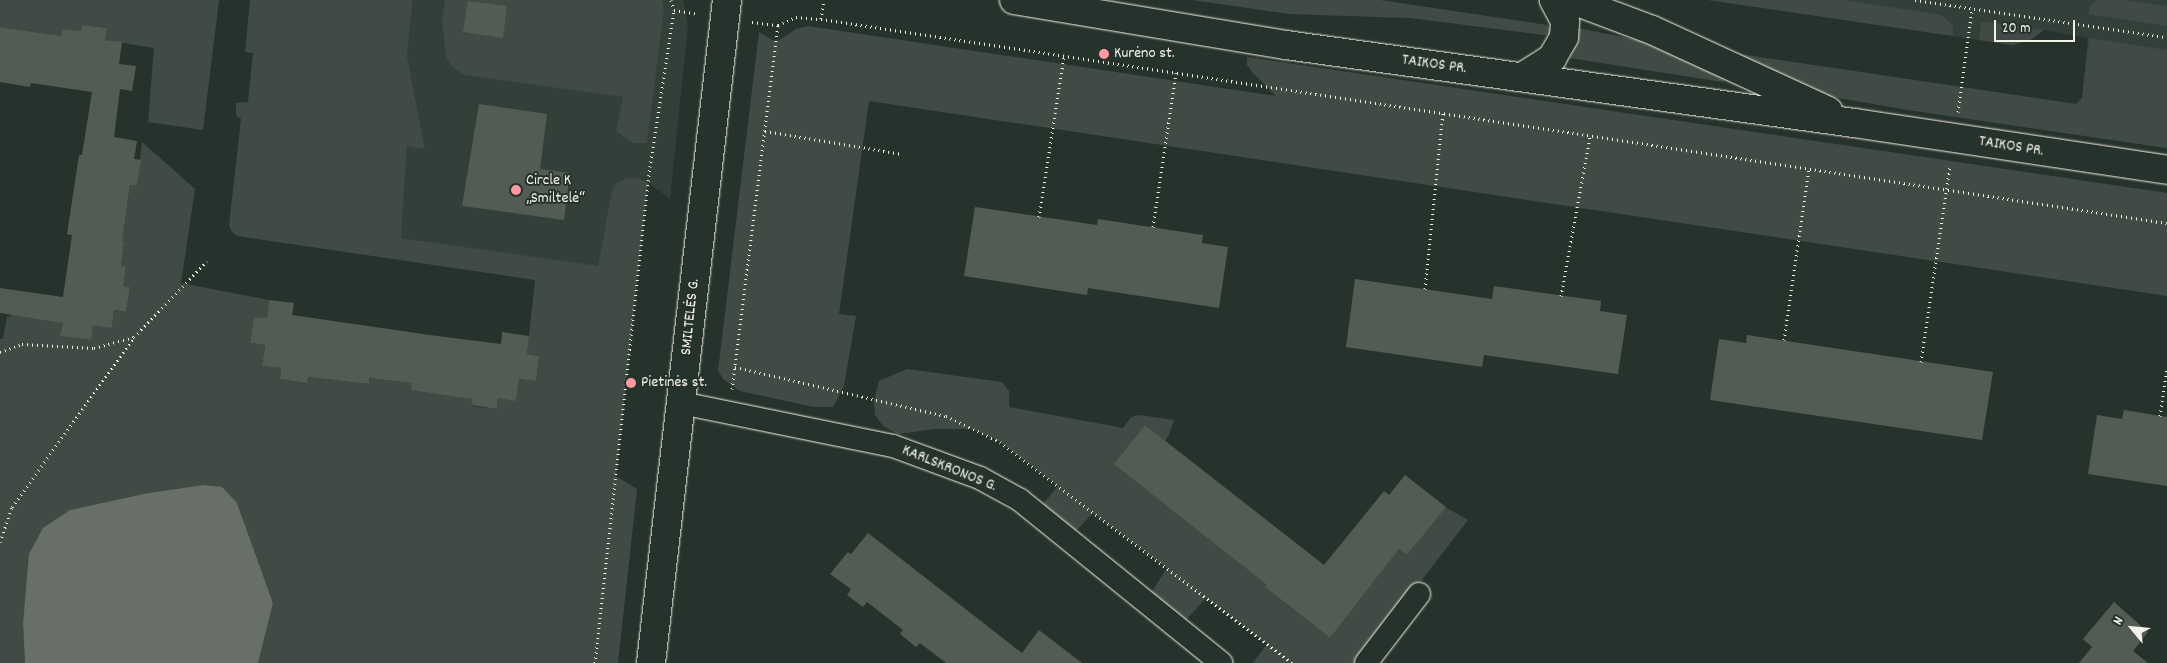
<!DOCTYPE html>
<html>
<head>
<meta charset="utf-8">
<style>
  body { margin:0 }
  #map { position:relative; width:2167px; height:663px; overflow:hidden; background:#26332d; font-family:Dekko,sans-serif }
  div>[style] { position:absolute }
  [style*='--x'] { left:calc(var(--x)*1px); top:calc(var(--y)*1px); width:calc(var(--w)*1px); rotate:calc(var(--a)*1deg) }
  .built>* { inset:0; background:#333f39 }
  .green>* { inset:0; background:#414b45 }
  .water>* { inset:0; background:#676f68 }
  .building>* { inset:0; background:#525c55 }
  .path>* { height:3px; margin-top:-1.5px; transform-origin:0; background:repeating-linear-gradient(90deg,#f4f1e8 0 1px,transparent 0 5px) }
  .roads { filter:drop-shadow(0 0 1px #f4f1e8) drop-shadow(0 0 1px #f4f1e8) }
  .minor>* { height:22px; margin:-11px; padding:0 11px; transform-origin:11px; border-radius:11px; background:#26332d }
  .tertiary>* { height:28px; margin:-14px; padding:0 14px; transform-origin:14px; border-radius:14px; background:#26332d }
  .primary>* { height:28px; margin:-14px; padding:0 14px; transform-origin:14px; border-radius:14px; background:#26332d }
  .dots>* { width:14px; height:14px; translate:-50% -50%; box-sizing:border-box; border:2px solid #26332d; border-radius:50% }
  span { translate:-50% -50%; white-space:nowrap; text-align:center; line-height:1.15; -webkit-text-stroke:4px #26332d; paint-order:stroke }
  .poi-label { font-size:16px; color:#f4f1e8 }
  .left { translate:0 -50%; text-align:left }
  .street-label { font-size:16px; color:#f4f1e8 }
  .north { position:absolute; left:2107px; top:603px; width:50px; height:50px; -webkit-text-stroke:4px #26332d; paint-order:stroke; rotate:298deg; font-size:14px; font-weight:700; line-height:20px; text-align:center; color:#f4f1e8 }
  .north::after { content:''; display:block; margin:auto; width:18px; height:22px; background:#f4f1e8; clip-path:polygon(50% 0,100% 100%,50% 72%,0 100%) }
  .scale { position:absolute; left:1994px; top:20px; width:81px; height:22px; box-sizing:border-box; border:2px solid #f4f1e8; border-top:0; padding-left:6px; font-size:15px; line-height:18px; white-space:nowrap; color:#f4f1e8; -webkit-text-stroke:4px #26332d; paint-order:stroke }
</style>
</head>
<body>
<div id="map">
  <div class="built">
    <div style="clip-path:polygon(413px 0,683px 0,688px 26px,670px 199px,648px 182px,637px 178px,612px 190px,598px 267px,400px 238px,407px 146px,425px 148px,407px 55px)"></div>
    <div style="clip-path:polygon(1708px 0,2167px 0,2167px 148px,1908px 110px,1732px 53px,2076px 104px,2082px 98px,2088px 38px,2044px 30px,2032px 39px,2013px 45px)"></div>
  </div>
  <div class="green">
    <div style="clip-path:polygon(0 0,219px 0,203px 130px,148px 122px,154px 48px,105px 40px,107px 28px,82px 25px,81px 31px,62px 29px,61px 36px,0 27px)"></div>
    <div style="clip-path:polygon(250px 0,413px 0,407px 55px,425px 149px,407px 146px,401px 238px,598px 266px,612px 190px,617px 183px,627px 178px,637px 178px,648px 182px,616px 476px,637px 489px,618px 663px,258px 663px,273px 603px,237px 503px,203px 485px,148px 493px,70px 510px,23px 624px,25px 663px,0 663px,0 339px,3px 339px,7px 316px,11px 317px,12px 312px,63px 323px,61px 336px,90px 340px,93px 326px,112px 328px,114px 310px,126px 312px,130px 287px,123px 286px,126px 267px,121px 266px,124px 242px,116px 241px,124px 228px,130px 185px,137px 185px,142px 142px,195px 189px,181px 283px,269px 300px,267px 318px,254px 317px,250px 343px,265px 345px,262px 366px,281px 368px,280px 379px,307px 383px,308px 377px,368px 384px,369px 378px,412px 383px,455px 389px,455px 396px,472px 399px,471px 406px,497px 409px,498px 398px,516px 400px,519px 379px,536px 381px,539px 356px,527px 354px,535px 280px,237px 236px,232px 232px,229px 225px,241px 119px,236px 115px,236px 103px,248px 102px,253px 53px,245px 52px)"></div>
    <div style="clip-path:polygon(445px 0,662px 0,664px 10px,647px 143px,633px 143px,616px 131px,623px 97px,465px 75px,453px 68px,446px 58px,442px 19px)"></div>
    <div style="clip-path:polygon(1192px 0,1380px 0,1547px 25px,1552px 30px,1550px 34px,1544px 35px,1410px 18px,1289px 14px)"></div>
    <div style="clip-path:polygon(1708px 0,1845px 0,1941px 15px,1953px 25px,1953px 36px)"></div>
    <div style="clip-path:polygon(2098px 0,2124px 0,2167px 6px,2167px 26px,2088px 14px,2091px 5px)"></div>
    <div style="clip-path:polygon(1981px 21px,2044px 30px,2032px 39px,2013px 45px,1979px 40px)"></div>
    <div style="clip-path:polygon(808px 26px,1276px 96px,1252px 72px,1247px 65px,1247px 57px,2167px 193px,2167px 296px,869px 101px,839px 314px,856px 316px,844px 386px,833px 407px,814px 407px,740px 391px,724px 380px,718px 371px,759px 32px,776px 42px,796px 29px)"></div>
    <div style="clip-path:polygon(1578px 28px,1642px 41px,1709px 69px,1727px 80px,1722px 82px,1570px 58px,1576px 46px)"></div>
    <div style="clip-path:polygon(2089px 38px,2167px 50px,2167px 148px,1908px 110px,1815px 94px,1732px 53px,2076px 104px,2082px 98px)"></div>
    <div style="clip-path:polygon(907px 369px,1002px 382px,1009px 391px,1009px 407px,1123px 428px,1131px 417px,1140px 415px,1174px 420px,1169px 435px,1165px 441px,1145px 425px,1115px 464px,1267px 585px,1266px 588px,1330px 638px,1399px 549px,1407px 555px,1445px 507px,1468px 520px,1358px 663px,1253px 663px,1267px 644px,1206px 598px,1186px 620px,1151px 593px,1167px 568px,1093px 513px,1076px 531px,1042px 505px,1058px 486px,1000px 442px,972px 429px,934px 429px,898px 434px,883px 426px,875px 415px,874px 400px,879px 381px)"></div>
  </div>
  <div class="water">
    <div style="clip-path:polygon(203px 485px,222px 487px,237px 503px,273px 603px,258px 663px,25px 663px,23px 624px,29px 554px,43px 528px,70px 510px,148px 493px)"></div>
  </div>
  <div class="building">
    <div style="clip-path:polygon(468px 1px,507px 6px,503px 38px,463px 32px)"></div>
    <div style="clip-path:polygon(82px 25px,107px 28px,105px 40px,122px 42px,119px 64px,136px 66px,132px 91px,120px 89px,114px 137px,137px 141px,134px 159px,141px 160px,137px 185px,130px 185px,122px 242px,124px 242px,121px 266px,126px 267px,123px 286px,130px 287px,126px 312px,114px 310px,112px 328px,93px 326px,91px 340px,60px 336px,63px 323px,0 313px,0 288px,63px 297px,72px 235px,67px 234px,79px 155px,82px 155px,92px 92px,31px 83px,30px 87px,0 82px,0 27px,61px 36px,62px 29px,81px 31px)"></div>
    <div style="clip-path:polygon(479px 104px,547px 114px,540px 169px,570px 173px,564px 220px,462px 206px)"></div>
    <div style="clip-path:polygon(975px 207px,1097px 225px,1098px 219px,1203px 235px,1202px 243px,1228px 247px,1219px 308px,1088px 288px,1087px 295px,964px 276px)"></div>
    <div style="clip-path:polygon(1355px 279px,1492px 299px,1494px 286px,1601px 301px,1600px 311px,1627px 315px,1618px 374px,1484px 355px,1482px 367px,1346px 347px)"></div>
    <div style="clip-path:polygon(269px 300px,294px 303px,292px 315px,437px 336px,501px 344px,502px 332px,529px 336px,527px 354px,539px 356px,536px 381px,519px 379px,516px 401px,498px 398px,497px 409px,471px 405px,472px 399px,411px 390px,412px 383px,369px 378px,369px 384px,308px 377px,307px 383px,280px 379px,281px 368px,262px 366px,265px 345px,250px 343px,254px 317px,267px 318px)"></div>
    <div style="clip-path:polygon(1747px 335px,1993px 372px,1982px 440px,1710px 400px,1719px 339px,1746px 343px)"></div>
    <div style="clip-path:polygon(2124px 410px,2167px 417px,2167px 486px,2088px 474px,2097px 415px,2122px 419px)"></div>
    <div style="clip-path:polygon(1145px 425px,1324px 565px,1384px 491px,1389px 495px,1405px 475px,1446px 507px,1407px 555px,1399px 549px,1330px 638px,1265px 587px,1267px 585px,1114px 464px)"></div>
    <div style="clip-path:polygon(868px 533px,1022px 653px,1039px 630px,1082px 663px,946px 663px,920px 643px,916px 647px,900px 634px,903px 630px,867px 602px,863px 607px,847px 595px,851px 589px,830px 574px,848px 552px,851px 554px)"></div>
    <div style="clip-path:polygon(2114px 602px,2148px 632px,2133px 651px,2148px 663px,2079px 663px,2092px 647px,2083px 639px)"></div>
  </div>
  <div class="path">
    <div style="--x:671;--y:0;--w:10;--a:73"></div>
    <div style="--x:674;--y:10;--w:25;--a:9"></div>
    <div style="--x:1915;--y:0;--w:255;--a:8.4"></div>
    <div style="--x:821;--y:19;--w:19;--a:-81"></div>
    <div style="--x:752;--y:22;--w:26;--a:7"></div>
    <div style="--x:778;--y:25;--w:20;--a:-24"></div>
    <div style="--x:796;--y:17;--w:25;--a:5"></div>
    <div style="--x:821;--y:19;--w:1361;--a:8.62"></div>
    <div style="--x:1958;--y:112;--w:104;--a:-82.3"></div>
    <div style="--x:765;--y:131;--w:139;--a:9.5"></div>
    <div style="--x:1039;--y:217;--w:163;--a:-81.2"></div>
    <div style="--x:1153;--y:227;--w:156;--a:-81.5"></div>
    <div style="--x:1425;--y:289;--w:177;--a:-84.2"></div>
    <div style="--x:1561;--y:296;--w:163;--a:-79.7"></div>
    <div style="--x:1784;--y:340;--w:173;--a:-81.7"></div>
    <div style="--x:0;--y:352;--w:23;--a:-20"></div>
    <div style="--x:22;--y:344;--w:72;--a:3.2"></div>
    <div style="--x:94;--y:348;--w:41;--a:-15.4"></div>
    <div style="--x:1921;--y:362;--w:199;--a:-81.6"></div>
    <div style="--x:735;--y:367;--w:217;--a:13.1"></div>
    <div style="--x:946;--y:416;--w:60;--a:25.7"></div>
    <div style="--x:1000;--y:442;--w:366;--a:37.1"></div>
    <div style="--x:732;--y:389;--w:367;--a:-82.8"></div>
    <div style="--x:2160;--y:416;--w:49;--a:-81.9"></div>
    <div style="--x:0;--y:542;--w:37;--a:-71"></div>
    <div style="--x:12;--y:507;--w:209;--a:-54.3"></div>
    <div style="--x:134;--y:337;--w:105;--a:-46.2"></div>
    <div style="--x:595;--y:663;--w:499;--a:-83.7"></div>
    <div style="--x:650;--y:167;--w:159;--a:-81.3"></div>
  </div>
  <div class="roads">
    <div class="minor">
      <div style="--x:681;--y:403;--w:216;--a:11.5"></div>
      <div style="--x:893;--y:446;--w:93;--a:20.2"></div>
      <div style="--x:980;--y:478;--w:46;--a:28.8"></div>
      <div style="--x:1020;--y:500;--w:259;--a:39"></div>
      <div style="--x:1366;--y:663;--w:87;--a:-52.5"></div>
    </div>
    <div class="tertiary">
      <div style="--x:651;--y:663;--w:667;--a:-83.46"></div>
    </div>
    <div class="primary">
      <div style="--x:1014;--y:0;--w:276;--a:9.4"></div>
      <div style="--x:1286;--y:45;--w:573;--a:7.82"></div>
      <div style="--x:1854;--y:123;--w:317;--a:8.5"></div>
      <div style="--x:1572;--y:0;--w:85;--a:20.6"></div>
      <div style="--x:1652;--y:30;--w:194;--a:24.7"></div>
      <div style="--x:1522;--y:77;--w:36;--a:-32"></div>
      <div style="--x:1552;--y:58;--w:24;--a:-60"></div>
      <div style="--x:1564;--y:37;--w:16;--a:-86"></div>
      <div style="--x:1565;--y:21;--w:24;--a:-118"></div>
    </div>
  </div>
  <div class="dots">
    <div style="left:1104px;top:54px;background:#ff9aa2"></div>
    <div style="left:516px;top:190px;background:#ff9aa2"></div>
    <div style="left:631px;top:383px;background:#ff9aa2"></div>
  </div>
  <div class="poi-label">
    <span class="left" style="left:1114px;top:54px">Kurėno st.</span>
    <span class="left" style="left:526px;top:190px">Circle K<br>„Smiltelė“</span>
    <span class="left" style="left:641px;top:383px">Pietinės st.</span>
  </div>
  <div class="street-label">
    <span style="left:1434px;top:65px;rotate:8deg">TAIKOS PR.</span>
    <span style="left:2011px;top:147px;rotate:9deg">TAIKOS PR.</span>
    <span style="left:691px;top:317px;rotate:-84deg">SMILTELĖS G.</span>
    <span style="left:949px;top:469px;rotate:22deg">KARLSKRONOS G.</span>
  </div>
  <div class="north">N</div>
  <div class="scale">20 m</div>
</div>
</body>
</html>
